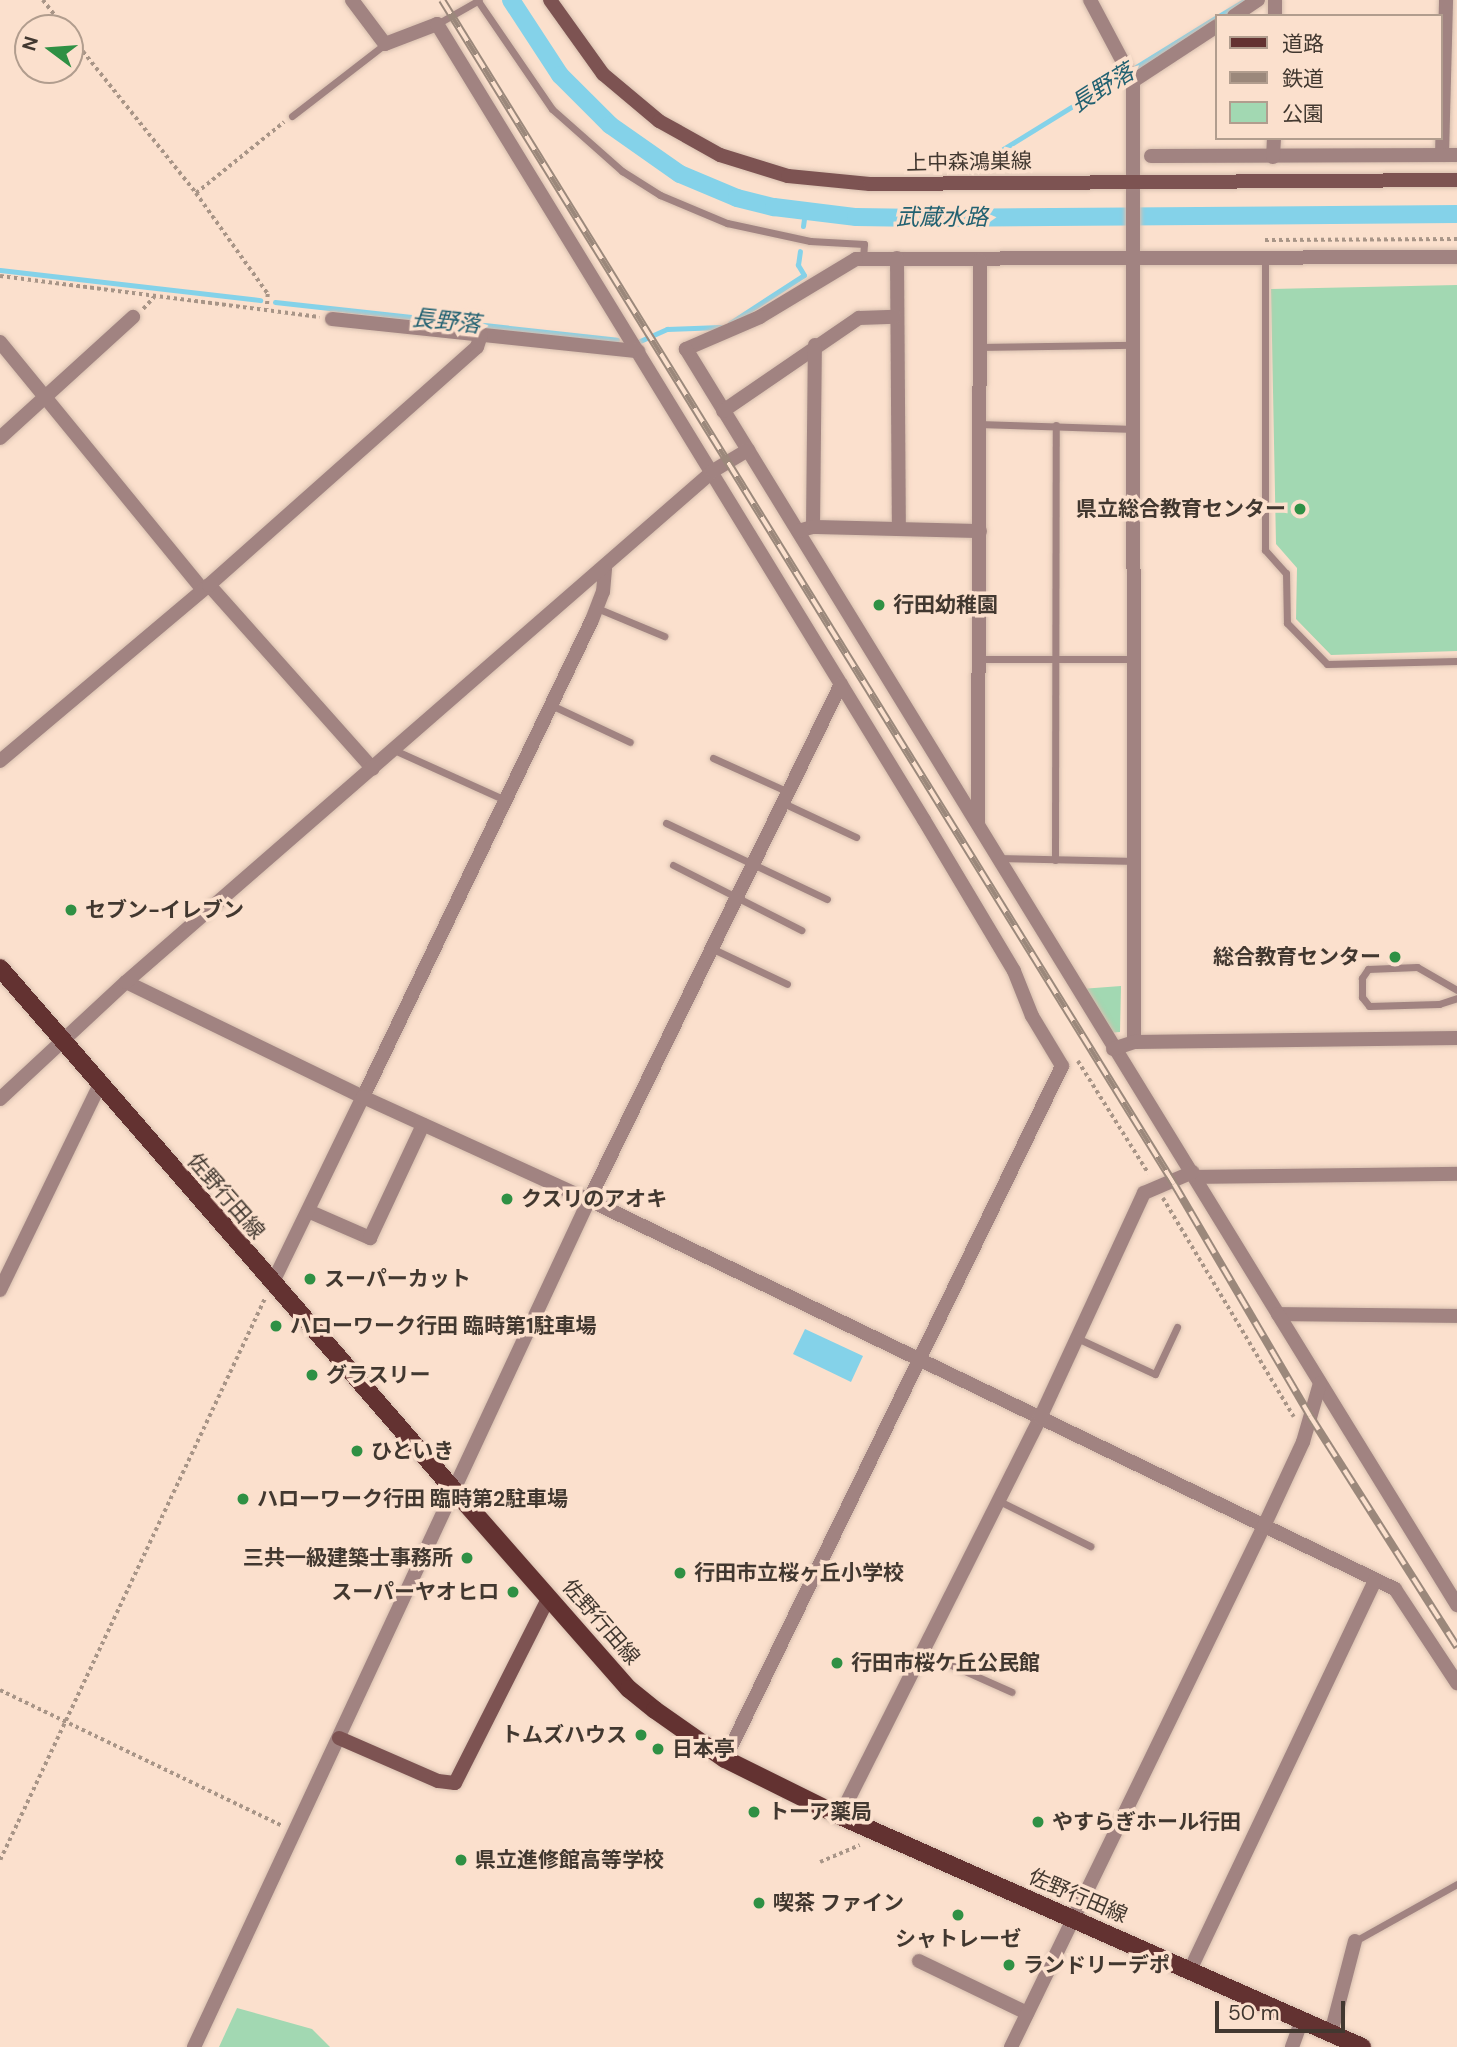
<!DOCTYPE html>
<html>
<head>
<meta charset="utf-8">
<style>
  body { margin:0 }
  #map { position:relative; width:1457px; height:2047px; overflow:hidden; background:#fbe0cd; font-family:"DM Sans","Noto Sans JP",sans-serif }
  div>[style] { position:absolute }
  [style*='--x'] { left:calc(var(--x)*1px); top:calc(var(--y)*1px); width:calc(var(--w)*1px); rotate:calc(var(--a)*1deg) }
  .green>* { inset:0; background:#a2d8b2 }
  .water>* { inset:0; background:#84d2e9 }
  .stream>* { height:5px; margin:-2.5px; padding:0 2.5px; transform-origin:2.5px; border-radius:2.5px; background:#84d2e9 }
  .canal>* { height:18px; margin:-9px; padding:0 9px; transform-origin:9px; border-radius:9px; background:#84d2e9 }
  .path>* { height:3.5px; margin-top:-1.75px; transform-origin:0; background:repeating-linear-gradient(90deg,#a89587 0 3.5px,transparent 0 7px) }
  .roads { filter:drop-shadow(0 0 2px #d6beae) drop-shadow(0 0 2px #d6beae) }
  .lane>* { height:7px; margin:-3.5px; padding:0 3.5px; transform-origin:3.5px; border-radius:3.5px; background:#a18381 }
  .street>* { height:14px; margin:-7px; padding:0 7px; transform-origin:7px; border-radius:7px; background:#a18381 }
  .secondary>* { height:14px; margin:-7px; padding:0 7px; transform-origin:7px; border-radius:7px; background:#7d5352 }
  .primary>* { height:18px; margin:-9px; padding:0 9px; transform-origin:9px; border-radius:9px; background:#633231 }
  .rail>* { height:8px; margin-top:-4px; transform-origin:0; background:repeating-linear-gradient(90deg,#fbe0cd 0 16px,#9b887b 0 32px); box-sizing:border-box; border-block:2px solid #9b887b }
  .dots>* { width:19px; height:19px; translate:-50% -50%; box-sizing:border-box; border:4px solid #fbe0cd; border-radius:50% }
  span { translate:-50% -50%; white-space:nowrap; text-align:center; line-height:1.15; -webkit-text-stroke:7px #fbe0cd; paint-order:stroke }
  .street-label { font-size:21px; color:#423830 }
  .poi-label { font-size:21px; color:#423830; font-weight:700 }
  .right { translate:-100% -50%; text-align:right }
  .left { translate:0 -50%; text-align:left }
  .water-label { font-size:23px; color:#226171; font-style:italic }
  .legend { position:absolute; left:1215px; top:14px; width:228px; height:126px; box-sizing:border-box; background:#fbe0cd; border:2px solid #b19d8e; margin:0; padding:9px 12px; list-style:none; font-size:21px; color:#423830 }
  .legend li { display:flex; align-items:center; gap:14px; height:35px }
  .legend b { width:35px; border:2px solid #b19d8e }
  .north { position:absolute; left:14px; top:14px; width:70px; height:70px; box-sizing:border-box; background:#fbe0cd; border:2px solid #b19d8e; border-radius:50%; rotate:286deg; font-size:19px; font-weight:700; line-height:28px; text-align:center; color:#423830 }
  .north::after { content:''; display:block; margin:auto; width:24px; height:32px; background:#2f9044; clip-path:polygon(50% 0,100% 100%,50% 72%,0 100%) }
  .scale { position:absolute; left:1215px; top:2001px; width:130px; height:32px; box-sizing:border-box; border:4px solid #423830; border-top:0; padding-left:9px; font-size:21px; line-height:24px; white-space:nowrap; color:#423830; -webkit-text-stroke:5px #fbe0cd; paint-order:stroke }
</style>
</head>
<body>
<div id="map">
  <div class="green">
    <div style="clip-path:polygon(1457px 285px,1457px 651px,1331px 655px,1296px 619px,1297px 568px,1276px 544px,1271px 289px)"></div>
    <div style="clip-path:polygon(1121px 986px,1120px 1032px,1109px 1033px,1081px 989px)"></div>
    <div style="clip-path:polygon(237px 2008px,312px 2029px,330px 2047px,219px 2047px)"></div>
  </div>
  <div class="water">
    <div style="clip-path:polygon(805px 1329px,863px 1356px,851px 1382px,793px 1354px)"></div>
  </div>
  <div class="stream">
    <div style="--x:1219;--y:16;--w:31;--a:-31"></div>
    <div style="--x:987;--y:159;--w:270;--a:-31.7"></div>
    <div style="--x:803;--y:226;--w:14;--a:-82"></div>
    <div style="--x:0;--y:270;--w:262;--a:6.6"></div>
    <div style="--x:275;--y:302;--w:344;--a:6.3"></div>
    <div style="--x:730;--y:323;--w:88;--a:-33"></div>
    <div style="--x:804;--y:275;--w:12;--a:-121"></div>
    <div style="--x:798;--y:265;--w:14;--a:-82"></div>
    <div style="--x:640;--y:341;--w:30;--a:-24"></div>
    <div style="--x:667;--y:329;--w:54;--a:-2.1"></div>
  </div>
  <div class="canal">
    <div style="--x:511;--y:0;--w:90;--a:56.8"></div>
    <div style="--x:560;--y:75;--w:71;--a:45"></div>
    <div style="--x:610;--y:125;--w:85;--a:35"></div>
    <div style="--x:680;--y:174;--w:62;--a:22.8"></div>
    <div style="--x:737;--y:198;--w:38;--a:14"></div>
    <div style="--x:774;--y:207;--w:83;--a:7"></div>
    <div style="--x:856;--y:217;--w:67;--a:0.9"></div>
    <div style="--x:923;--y:218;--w:534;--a:-0.43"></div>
  </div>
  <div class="path">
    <div style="--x:43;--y:0;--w:36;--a:52"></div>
    <div style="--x:70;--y:35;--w:202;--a:51.4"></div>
    <div style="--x:196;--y:193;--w:124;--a:54.5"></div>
    <div style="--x:268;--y:294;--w:15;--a:94"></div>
    <div style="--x:196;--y:193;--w:113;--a:-38.9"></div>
    <div style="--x:1265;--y:240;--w:192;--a:-0.3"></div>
    <div style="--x:0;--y:276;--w:322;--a:7.3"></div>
    <div style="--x:143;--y:309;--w:16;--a:-47"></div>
    <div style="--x:1078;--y:1061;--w:133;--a:57.9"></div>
    <div style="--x:1163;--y:1198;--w:255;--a:59.1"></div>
    <div style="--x:0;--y:1690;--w:312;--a:25.7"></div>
    <div style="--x:0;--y:1860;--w:621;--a:-64.75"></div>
    <div style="--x:820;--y:1862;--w:43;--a:-23"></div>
  </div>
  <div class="roads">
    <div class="lane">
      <div style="--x:478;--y:1;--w:131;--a:55.6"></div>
      <div style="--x:552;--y:109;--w:94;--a:41.5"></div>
      <div style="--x:622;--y:171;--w:45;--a:32.3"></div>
      <div style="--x:660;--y:195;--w:73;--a:22.7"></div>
      <div style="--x:727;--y:223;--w:85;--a:12.2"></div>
      <div style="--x:810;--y:241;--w:54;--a:3.2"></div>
      <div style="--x:864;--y:244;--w:14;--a:94"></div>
      <div style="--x:437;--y:24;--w:48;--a:-29.7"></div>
      <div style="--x:292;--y:116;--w:118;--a:-37.7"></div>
      <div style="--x:1265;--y:258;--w:292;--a:90"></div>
      <div style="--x:1265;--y:550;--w:31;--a:48"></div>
      <div style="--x:1286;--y:573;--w:50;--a:88.9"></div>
      <div style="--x:1287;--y:623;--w:57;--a:45.7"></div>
      <div style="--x:1327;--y:664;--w:130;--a:-1.3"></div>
      <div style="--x:981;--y:347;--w:151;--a:-0.8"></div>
      <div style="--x:982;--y:424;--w:149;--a:1.9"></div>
      <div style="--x:597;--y:608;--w:73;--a:22.7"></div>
      <div style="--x:979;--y:659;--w:155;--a:0"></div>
      <div style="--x:551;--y:705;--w:87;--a:25.1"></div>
      <div style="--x:394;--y:750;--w:122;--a:24.2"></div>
      <div style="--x:713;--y:758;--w:80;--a:24.3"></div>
      <div style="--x:781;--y:802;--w:83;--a:25"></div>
      <div style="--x:666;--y:823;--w:178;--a:25.3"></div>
      <div style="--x:1001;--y:858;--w:132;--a:1.3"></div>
      <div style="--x:1055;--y:860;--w:435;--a:-89.9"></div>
      <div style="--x:673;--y:865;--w:144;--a:26.9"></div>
      <div style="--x:711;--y:948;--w:84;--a:25.3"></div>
      <div style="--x:1457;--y:990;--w:46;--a:-150.1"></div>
      <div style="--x:1417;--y:967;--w:49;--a:177.7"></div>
      <div style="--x:1368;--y:969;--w:11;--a:124"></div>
      <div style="--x:1362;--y:978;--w:19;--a:90"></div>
      <div style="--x:1362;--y:997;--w:11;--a:52"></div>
      <div style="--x:1369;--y:1006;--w:70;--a:-1.6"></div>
      <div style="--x:1439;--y:1004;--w:19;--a:-18"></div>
      <div style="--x:1077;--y:1338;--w:86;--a:24.8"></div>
      <div style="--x:1155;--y:1374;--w:52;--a:-64.9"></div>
      <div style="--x:999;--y:1501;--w:102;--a:26.3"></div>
      <div style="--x:922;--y:1652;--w:98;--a:24"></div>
      <div style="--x:1355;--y:1941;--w:117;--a:-29.2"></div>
    </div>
    <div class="street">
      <div style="--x:352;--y:0;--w:55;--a:53.1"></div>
      <div style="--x:385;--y:44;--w:56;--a:-21"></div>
      <div style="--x:437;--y:24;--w:933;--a:58.54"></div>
      <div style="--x:924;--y:820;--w:176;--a:59.2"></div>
      <div style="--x:1014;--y:971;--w:48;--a:68.2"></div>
      <div style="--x:1032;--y:1016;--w:58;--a:59"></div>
      <div style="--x:1062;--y:1066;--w:771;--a:115.93"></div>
      <div style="--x:1090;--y:0;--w:92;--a:62"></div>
      <div style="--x:1234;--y:16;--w:29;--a:-34"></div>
      <div style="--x:1275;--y:16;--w:16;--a:-90"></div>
      <div style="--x:1442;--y:155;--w:155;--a:-88.5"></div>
      <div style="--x:1151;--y:156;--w:306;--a:-0.2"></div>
      <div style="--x:1273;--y:157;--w:19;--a:-87"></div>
      <div style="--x:1457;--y:257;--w:601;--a:179.81"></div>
      <div style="--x:856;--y:259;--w:112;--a:148.9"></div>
      <div style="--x:760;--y:317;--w:81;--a:156.6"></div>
      <div style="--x:686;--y:349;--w:1132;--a:58.47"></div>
      <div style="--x:1278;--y:1314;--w:179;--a:0.6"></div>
      <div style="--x:897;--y:258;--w:271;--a:89.6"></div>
      <div style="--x:332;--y:319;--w:308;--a:6"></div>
      <div style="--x:0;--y:342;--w:320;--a:50.7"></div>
      <div style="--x:723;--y:411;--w:165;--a:-34.4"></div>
      <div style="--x:859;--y:318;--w:36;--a:-2"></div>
      <div style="--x:0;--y:438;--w:180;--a:-42.3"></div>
      <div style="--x:813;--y:527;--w:182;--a:-89.4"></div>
      <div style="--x:798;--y:531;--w:16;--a:-15"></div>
      <div style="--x:813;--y:527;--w:167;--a:1.4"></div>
      <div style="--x:209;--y:585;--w:246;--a:48.3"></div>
      <div style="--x:0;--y:761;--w:273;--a:-40.1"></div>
      <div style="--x:209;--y:585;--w:358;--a:-41.6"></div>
      <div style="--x:477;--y:347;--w:13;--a:-72"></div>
      <div style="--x:978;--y:822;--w:562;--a:-89.8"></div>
      <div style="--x:126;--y:982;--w:263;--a:25.9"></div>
      <div style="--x:363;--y:1097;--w:529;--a:-64.36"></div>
      <div style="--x:592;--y:620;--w:30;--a:-69"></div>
      <div style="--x:603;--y:592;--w:24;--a:-85"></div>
      <div style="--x:1134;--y:1042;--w:961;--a:-90.06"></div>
      <div style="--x:1133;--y:81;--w:100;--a:-33.2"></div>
      <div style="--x:1113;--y:1049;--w:22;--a:-18"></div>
      <div style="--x:1134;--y:1042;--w:323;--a:-0.7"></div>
      <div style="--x:0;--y:1099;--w:172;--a:-42.9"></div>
      <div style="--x:126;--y:982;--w:778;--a:-41.04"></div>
      <div style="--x:713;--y:471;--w:41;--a:-31"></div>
      <div style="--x:1196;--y:1177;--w:261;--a:-0.7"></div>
      <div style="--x:308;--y:1211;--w:68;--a:23.5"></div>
      <div style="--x:370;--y:1238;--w:125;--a:-64.9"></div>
      <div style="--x:272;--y:1284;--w:208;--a:-64.1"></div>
      <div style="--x:363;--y:1097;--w:248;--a:24.5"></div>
      <div style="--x:589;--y:1200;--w:895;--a:25.76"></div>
      <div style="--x:1395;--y:1589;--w:113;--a:56.6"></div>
      <div style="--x:0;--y:1290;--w:229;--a:-64.1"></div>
      <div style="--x:1278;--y:1314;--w:342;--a:58.4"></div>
      <div style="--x:840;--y:1816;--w:445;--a:-63.3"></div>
      <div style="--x:1040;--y:1418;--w:248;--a:-65.2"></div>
      <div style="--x:1144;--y:1193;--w:53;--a:-23.2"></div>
      <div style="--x:919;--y:1961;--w:120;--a:25.7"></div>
      <div style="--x:1191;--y:1968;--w:429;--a:-64.6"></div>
      <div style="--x:1331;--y:2033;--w:95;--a:-75.4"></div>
      <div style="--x:194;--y:2047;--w:935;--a:-65"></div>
      <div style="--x:589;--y:1200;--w:574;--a:-63.97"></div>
      <div style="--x:1011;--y:2047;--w:579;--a:-64.1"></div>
      <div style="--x:1264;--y:1526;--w:93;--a:-65.1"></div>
      <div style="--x:1303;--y:1442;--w:61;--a:-73.9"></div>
      <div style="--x:1292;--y:2047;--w:30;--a:-70"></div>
    </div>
    <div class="secondary">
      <div style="--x:550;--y:0;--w:91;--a:54.4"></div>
      <div style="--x:603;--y:74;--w:73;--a:40"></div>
      <div style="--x:659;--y:121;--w:70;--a:29.1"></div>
      <div style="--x:720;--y:155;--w:71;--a:17.2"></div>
      <div style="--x:788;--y:176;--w:82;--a:5.6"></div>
      <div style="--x:870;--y:184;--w:587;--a:-0.39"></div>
      <div style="--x:339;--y:1738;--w:108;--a:23.5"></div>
      <div style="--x:438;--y:1781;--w:17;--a:7"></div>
      <div style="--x:455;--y:1783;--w:208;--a:-63.2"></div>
    </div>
    <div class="primary">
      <div style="--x:0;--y:968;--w:692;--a:48.99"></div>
      <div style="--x:454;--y:1490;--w:265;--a:48.7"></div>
      <div style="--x:629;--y:1689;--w:33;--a:39"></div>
      <div style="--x:655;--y:1710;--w:85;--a:35"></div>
      <div style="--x:725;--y:1759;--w:128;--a:26.4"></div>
      <div style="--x:840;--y:1816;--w:571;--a:23.87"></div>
    </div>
  </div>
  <div class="rail">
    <div style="--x:442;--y:0;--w:1392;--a:58.27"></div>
    <div style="--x:1174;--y:1184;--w:269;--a:59.6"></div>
    <div style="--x:1310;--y:1416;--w:274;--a:57.5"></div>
  </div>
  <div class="dots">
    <div style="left:1300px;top:509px;background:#2f9044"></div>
    <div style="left:879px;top:605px;background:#2f9044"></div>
    <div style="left:71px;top:910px;background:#2f9044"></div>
    <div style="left:1395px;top:957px;background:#2f9044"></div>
    <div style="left:507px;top:1199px;background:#2f9044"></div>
    <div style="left:310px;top:1279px;background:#2f9044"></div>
    <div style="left:276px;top:1326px;background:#2f9044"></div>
    <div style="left:312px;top:1375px;background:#2f9044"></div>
    <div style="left:357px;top:1451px;background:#2f9044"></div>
    <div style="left:243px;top:1499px;background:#2f9044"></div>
    <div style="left:467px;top:1558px;background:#2f9044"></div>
    <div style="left:680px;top:1573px;background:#2f9044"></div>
    <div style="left:513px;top:1592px;background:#2f9044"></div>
    <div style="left:837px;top:1663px;background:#2f9044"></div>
    <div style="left:641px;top:1735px;background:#2f9044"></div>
    <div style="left:658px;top:1749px;background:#2f9044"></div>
    <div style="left:754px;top:1812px;background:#2f9044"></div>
    <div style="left:1038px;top:1822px;background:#2f9044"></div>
    <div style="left:461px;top:1860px;background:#2f9044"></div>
    <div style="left:759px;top:1903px;background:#2f9044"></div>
    <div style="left:958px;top:1915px;background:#2f9044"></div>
    <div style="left:1009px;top:1965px;background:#2f9044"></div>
  </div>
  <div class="street-label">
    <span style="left:969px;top:162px;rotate:-1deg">上中森鴻巣線</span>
    <span style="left:226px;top:1196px;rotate:49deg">佐野行田線</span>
    <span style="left:601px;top:1622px;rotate:49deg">佐野行田線</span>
    <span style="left:1078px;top:1896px;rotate:23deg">佐野行田線</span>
  </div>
  <div class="poi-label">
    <span class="right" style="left:1286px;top:509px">県立総合教育センター</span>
    <span class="left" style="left:893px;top:605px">行田幼稚園</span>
    <span class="left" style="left:85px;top:910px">セブン-イレブン</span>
    <span class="right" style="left:1381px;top:957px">総合教育センター</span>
    <span class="left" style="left:521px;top:1199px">クスリのアオキ</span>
    <span class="left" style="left:324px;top:1279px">スーパーカット</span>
    <span class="left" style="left:290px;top:1326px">ハローワーク行田 臨時第1駐車場</span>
    <span class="left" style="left:326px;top:1375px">グラスリー</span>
    <span class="left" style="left:371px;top:1451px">ひといき</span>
    <span class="left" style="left:257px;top:1499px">ハローワーク行田 臨時第2駐車場</span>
    <span class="right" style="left:453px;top:1558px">三共一級建築士事務所</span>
    <span class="left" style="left:694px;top:1573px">行田市立桜ヶ丘小学校</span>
    <span class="right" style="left:499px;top:1592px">スーパーヤオヒロ</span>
    <span class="left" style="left:851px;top:1663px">行田市桜ケ丘公民館</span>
    <span class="right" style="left:627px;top:1735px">トムズハウス</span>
    <span class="left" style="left:672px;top:1749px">日本亭</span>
    <span class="left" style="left:768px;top:1812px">トーア薬局</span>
    <span class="left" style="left:1052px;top:1822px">やすらぎホール行田</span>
    <span class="left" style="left:475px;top:1860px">県立進修館高等学校</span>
    <span class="left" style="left:773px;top:1903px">喫茶 ファイン</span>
    <span style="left:958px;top:1939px">シャトレーゼ</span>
    <span class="left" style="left:1023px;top:1965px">ランドリーデポ</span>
  </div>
  <div class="water-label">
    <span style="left:1102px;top:88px;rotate:-32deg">長野落</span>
    <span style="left:942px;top:217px">武蔵水路</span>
    <span style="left:446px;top:321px;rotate:6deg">長野落</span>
  </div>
  <ul class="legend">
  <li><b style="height:9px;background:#633231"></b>道路</li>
  <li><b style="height:9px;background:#9b887b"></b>鉄道</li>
  <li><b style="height:19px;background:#a2d8b2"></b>公園</li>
  </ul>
  <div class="north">N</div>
  <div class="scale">50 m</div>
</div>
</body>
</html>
